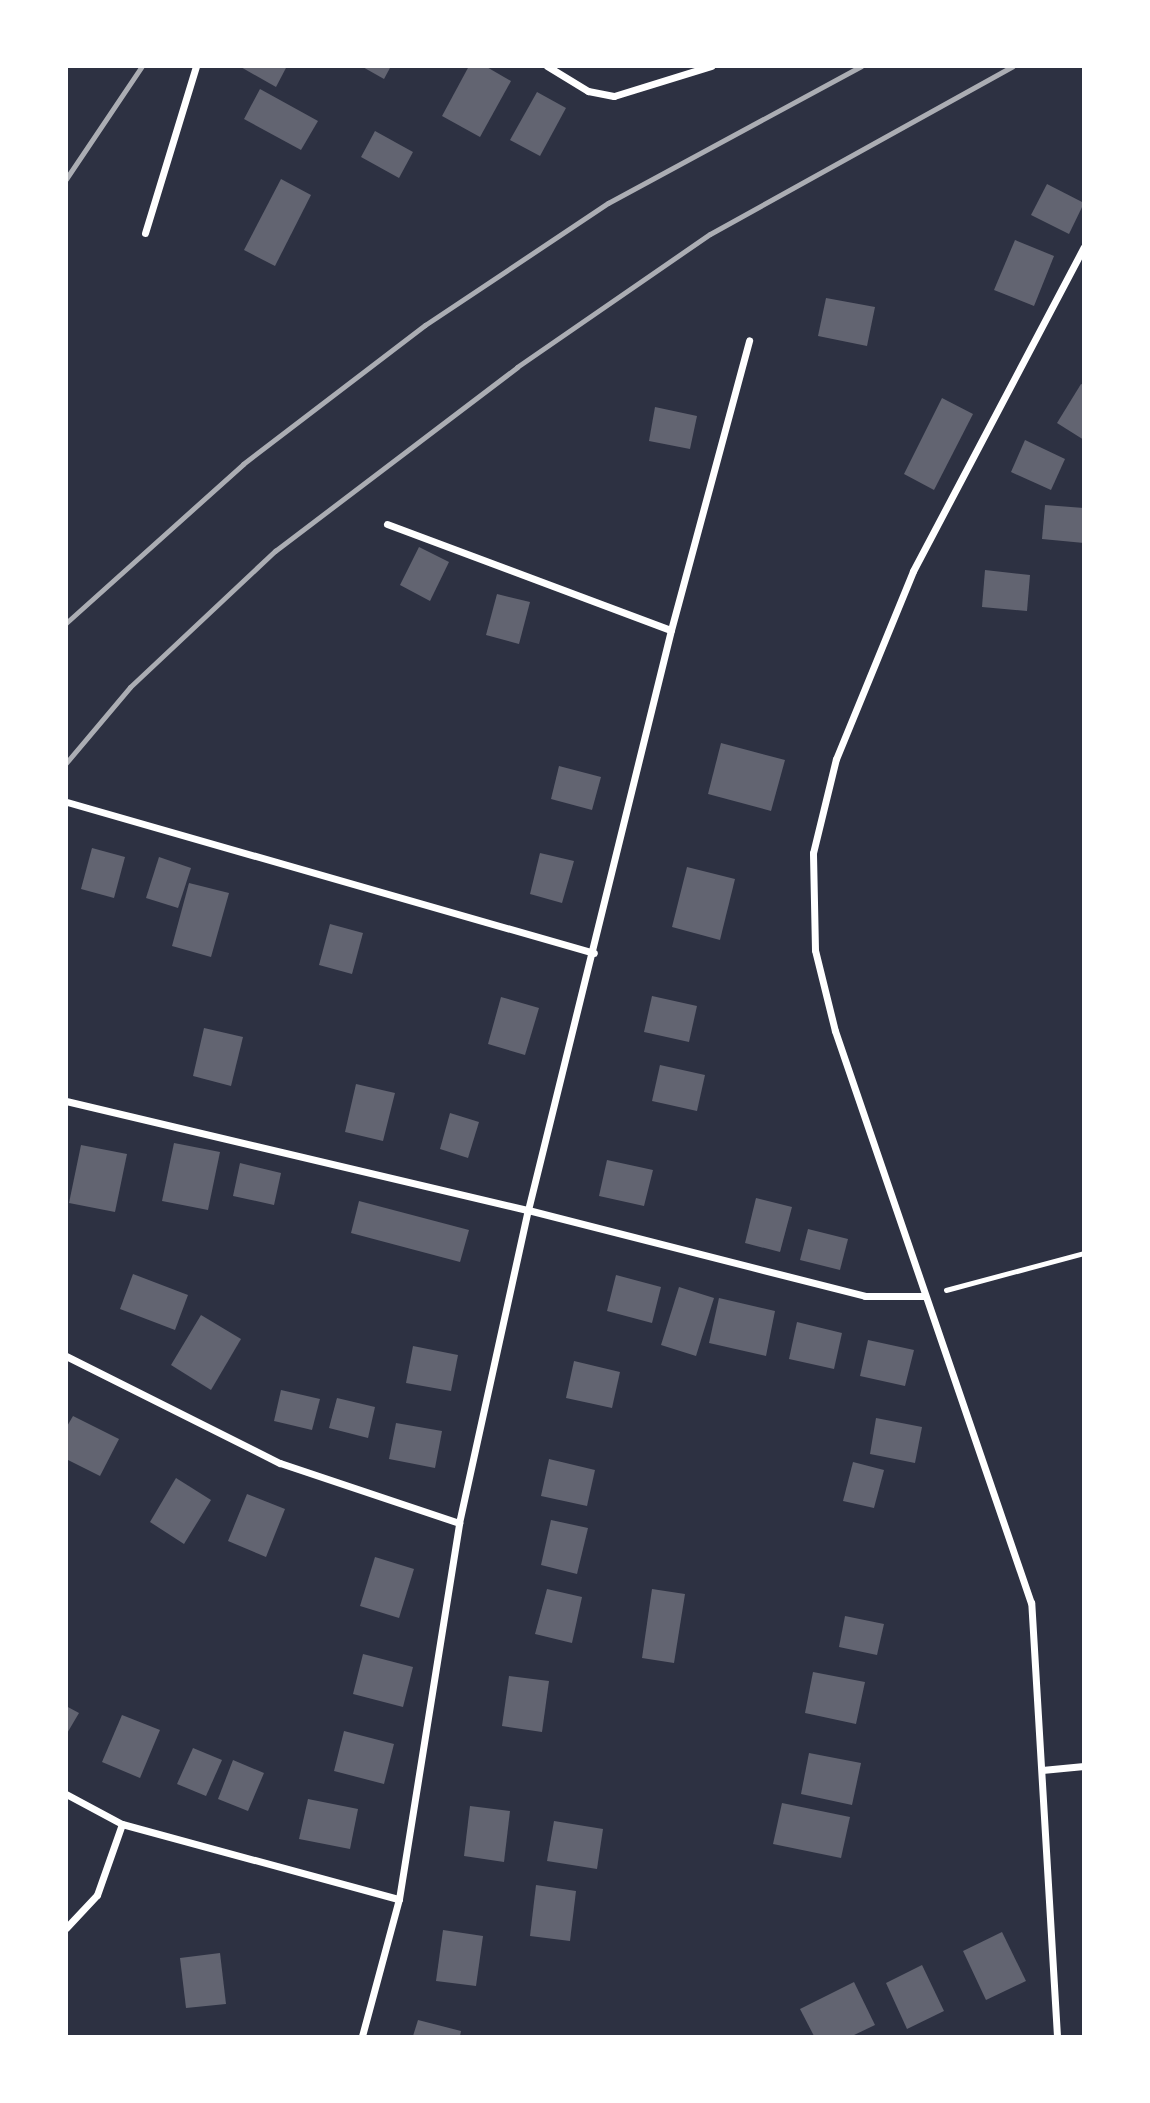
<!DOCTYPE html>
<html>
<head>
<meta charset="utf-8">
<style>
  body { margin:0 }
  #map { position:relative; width:1150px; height:2103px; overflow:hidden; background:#2d3142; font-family:"Golos Text",sans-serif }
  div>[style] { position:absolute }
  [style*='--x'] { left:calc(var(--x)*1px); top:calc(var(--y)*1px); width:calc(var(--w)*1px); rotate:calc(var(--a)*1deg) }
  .building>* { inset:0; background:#626471 }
  .path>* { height:4.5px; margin:-2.25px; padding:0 2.25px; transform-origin:2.25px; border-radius:2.25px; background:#fff }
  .minor>* { height:7px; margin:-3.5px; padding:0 3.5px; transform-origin:3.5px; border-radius:3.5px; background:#fff }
  .rail>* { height:5px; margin:-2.5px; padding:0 2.5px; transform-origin:2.5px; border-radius:2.5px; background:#abadb3 }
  span { translate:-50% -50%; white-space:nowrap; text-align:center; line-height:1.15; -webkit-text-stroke:6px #fff; paint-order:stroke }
  .frame { position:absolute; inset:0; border:68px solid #fff; pointer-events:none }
</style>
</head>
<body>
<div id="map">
  <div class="building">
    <div style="clip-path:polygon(239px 66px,287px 66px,276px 87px)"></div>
    <div style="clip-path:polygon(361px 66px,391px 66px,384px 79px)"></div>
    <div style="clip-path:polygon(469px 66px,485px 66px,511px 81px,480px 137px,442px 116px)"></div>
    <div style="clip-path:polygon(260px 89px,318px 121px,301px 150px,244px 119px)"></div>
    <div style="clip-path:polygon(537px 92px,566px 108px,540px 156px,510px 140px)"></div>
    <div style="clip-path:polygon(375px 131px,413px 152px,399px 178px,361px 157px)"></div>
    <div style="clip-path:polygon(281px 179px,311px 195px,275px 266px,244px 250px)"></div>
    <div style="clip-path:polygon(1047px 184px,1084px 203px,1069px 234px,1031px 215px)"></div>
    <div style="clip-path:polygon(1015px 240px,1054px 256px,1034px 306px,994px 290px)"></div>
    <div style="clip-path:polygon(826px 298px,875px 307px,867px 346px,818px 336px)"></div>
    <div style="clip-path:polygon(1081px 384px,1084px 385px,1084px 440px,1057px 423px)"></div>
    <div style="clip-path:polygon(942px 398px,973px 414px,934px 490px,904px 474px)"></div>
    <div style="clip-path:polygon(655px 407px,697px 416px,690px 449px,649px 441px)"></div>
    <div style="clip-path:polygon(1025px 440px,1065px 459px,1051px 490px,1011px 472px)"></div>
    <div style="clip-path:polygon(1045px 505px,1084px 508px,1084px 543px,1042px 539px)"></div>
    <div style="clip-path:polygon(419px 547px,449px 562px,430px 601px,400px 585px)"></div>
    <div style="clip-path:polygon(985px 570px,1030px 575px,1027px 611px,982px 607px)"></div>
    <div style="clip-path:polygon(497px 594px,530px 602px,519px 644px,486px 635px)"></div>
    <div style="clip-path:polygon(721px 743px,785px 760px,771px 811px,708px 794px)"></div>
    <div style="clip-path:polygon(559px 766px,601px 777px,592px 810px,551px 799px)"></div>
    <div style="clip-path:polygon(92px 848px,125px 857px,114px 898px,81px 889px)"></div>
    <div style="clip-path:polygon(540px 853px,574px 861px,562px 903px,530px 894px)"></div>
    <div style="clip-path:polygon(159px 857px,191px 868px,178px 908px,146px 898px)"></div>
    <div style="clip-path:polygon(687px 867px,735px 879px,720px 940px,672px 927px)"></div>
    <div style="clip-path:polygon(189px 883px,229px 893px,211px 957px,172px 946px)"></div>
    <div style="clip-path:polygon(330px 924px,363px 933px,352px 974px,319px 965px)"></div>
    <div style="clip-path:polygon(652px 996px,697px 1006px,689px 1042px,644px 1032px)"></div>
    <div style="clip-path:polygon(501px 997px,539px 1008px,525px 1055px,488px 1044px)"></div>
    <div style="clip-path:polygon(204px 1028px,243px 1037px,231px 1086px,193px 1076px)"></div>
    <div style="clip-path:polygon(660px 1065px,705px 1075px,697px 1111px,652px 1101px)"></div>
    <div style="clip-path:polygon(356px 1084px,395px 1093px,383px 1141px,345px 1132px)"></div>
    <div style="clip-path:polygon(450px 1113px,479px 1122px,468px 1158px,440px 1149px)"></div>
    <div style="clip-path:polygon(174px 1143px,220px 1152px,208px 1210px,162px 1201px)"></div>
    <div style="clip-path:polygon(81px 1145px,127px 1154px,115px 1212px,69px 1203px)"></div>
    <div style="clip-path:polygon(607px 1160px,653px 1170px,644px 1206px,599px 1196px)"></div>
    <div style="clip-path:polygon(240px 1163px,281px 1173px,274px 1205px,233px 1196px)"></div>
    <div style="clip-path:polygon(756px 1198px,792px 1207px,780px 1252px,745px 1243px)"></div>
    <div style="clip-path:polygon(359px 1201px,469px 1230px,460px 1262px,351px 1233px)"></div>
    <div style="clip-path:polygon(808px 1229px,848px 1239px,840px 1270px,800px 1260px)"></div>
    <div style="clip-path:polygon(133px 1274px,188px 1295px,175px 1330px,120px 1309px)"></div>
    <div style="clip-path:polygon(616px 1275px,661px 1287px,652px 1323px,607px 1311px)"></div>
    <div style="clip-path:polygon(679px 1287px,714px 1298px,696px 1356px,661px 1345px)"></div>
    <div style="clip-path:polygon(719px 1298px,775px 1311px,766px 1356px,709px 1343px)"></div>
    <div style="clip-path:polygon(201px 1315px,241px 1339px,211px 1390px,171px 1365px)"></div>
    <div style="clip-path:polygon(797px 1322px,842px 1333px,834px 1369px,789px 1359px)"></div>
    <div style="clip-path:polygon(868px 1340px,914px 1350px,905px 1386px,860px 1376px)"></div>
    <div style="clip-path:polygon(413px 1346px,458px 1355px,451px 1391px,406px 1383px)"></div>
    <div style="clip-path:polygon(574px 1361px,620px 1372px,612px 1408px,566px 1398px)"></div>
    <div style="clip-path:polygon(281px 1390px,320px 1399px,312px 1430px,274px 1421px)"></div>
    <div style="clip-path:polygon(337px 1398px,375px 1407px,368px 1438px,329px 1428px)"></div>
    <div style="clip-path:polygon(73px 1416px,119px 1439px,100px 1476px,66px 1459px,66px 1428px)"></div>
    <div style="clip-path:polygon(876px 1418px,922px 1427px,915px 1463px,870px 1454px)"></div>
    <div style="clip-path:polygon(396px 1423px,442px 1431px,435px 1468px,389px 1459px)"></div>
    <div style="clip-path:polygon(549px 1459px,595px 1470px,587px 1506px,541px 1496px)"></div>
    <div style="clip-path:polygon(853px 1462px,884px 1470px,874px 1508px,843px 1501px)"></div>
    <div style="clip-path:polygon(176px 1478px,211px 1500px,184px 1544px,150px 1522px)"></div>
    <div style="clip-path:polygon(247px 1494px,285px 1509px,266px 1557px,228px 1541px)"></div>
    <div style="clip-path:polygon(551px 1520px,588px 1528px,577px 1574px,541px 1565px)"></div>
    <div style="clip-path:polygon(375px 1557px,414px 1569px,399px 1618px,360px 1606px)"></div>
    <div style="clip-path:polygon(547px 1589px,582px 1597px,572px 1643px,535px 1634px)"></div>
    <div style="clip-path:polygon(652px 1589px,685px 1594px,674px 1663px,642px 1658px)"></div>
    <div style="clip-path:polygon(845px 1616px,884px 1624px,877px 1655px,839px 1647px)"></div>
    <div style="clip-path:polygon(363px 1654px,413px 1667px,403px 1707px,353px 1694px)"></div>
    <div style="clip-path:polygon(813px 1672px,865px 1682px,856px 1724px,805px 1713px)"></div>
    <div style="clip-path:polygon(509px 1676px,549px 1681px,542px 1732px,502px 1726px)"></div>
    <div style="clip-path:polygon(66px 1706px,79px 1713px,66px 1735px)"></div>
    <div style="clip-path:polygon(122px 1715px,160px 1730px,140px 1778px,102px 1762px)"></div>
    <div style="clip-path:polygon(344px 1731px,394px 1744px,384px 1784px,334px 1771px)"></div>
    <div style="clip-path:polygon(193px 1748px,222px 1760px,206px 1796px,177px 1784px)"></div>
    <div style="clip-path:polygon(809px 1753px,861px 1763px,852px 1805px,801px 1794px)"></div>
    <div style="clip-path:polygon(233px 1760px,264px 1773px,248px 1811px,218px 1799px)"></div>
    <div style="clip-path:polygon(308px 1799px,358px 1809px,350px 1849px,299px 1839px)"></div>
    <div style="clip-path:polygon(782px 1803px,850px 1817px,841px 1858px,773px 1844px)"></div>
    <div style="clip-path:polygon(470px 1806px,510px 1811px,504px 1862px,464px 1856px)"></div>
    <div style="clip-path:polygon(554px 1821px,603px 1829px,597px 1869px,547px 1861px)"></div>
    <div style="clip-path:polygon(536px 1885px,576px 1891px,570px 1941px,530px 1936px)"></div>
    <div style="clip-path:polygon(443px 1930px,483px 1936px,476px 1986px,436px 1981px)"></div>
    <div style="clip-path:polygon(1002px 1932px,1026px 1981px,986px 2000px,963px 1951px)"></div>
    <div style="clip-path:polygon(220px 1953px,226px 2004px,186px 2008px,180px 1958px)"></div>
    <div style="clip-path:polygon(922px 1965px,944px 2011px,907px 2029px,886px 1983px)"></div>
    <div style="clip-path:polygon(854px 1982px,875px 2025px,852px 2036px,814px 2036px,800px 2009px)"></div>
    <div style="clip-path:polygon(418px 2020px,461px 2031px,460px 2036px,413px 2036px)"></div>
  </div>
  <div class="path">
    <div style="--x:946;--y:1290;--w:143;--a:-15"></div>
  </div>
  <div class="minor">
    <div style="--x:547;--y:66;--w:48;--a:31.4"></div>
    <div style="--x:588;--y:91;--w:26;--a:11"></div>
    <div style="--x:614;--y:96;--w:102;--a:-17.2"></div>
    <div style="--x:145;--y:233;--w:175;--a:-73"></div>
    <div style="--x:387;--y:524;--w:303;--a:20.5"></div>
    <div style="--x:67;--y:802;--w:548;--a:15.99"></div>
    <div style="--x:66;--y:1101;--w:475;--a:13.3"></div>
    <div style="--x:528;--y:1210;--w:348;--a:14.3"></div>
    <div style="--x:865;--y:1296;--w:58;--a:0"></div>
    <div style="--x:66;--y:1356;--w:239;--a:26.6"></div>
    <div style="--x:280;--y:1463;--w:189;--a:18.5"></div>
    <div style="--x:1042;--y:1770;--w:42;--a:-5.4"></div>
    <div style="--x:66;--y:1794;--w:64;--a:28.2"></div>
    <div style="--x:122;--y:1824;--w:287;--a:15.2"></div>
    <div style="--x:66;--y:1928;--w:45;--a:-46.8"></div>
    <div style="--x:97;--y:1895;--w:75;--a:-70.6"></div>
    <div style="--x:362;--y:2036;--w:142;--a:-74.9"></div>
    <div style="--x:399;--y:1899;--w:381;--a:-80.9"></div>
    <div style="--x:459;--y:1523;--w:321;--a:-77.6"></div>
    <div style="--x:528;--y:1210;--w:597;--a:-76.15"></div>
    <div style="--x:671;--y:630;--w:300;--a:-74.9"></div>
    <div style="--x:1057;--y:2036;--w:434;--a:-93.4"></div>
    <div style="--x:1031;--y:1603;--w:605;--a:-108.91"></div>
    <div style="--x:835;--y:1031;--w:83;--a:-103.9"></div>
    <div style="--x:815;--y:950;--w:97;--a:-91.2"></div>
    <div style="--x:813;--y:853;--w:97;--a:-76.3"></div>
    <div style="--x:836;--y:759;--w:203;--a:-67.7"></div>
    <div style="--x:913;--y:571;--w:366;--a:-62.2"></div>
  </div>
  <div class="rail">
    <div style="--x:66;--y:179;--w:136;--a:-56.1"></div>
    <div style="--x:66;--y:623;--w:238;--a:-41.9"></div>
    <div style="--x:243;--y:464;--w:229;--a:-37.4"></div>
    <div style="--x:425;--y:325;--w:220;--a:-33.7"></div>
    <div style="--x:608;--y:203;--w:288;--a:-28.4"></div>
    <div style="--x:66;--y:763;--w:99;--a:-49.9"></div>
    <div style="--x:130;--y:687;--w:199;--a:-43.2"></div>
    <div style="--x:275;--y:551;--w:304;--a:-37.2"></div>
    <div style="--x:517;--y:367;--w:234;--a:-34.6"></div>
    <div style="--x:710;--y:234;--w:346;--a:-29"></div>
  </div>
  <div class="frame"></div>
</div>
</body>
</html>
